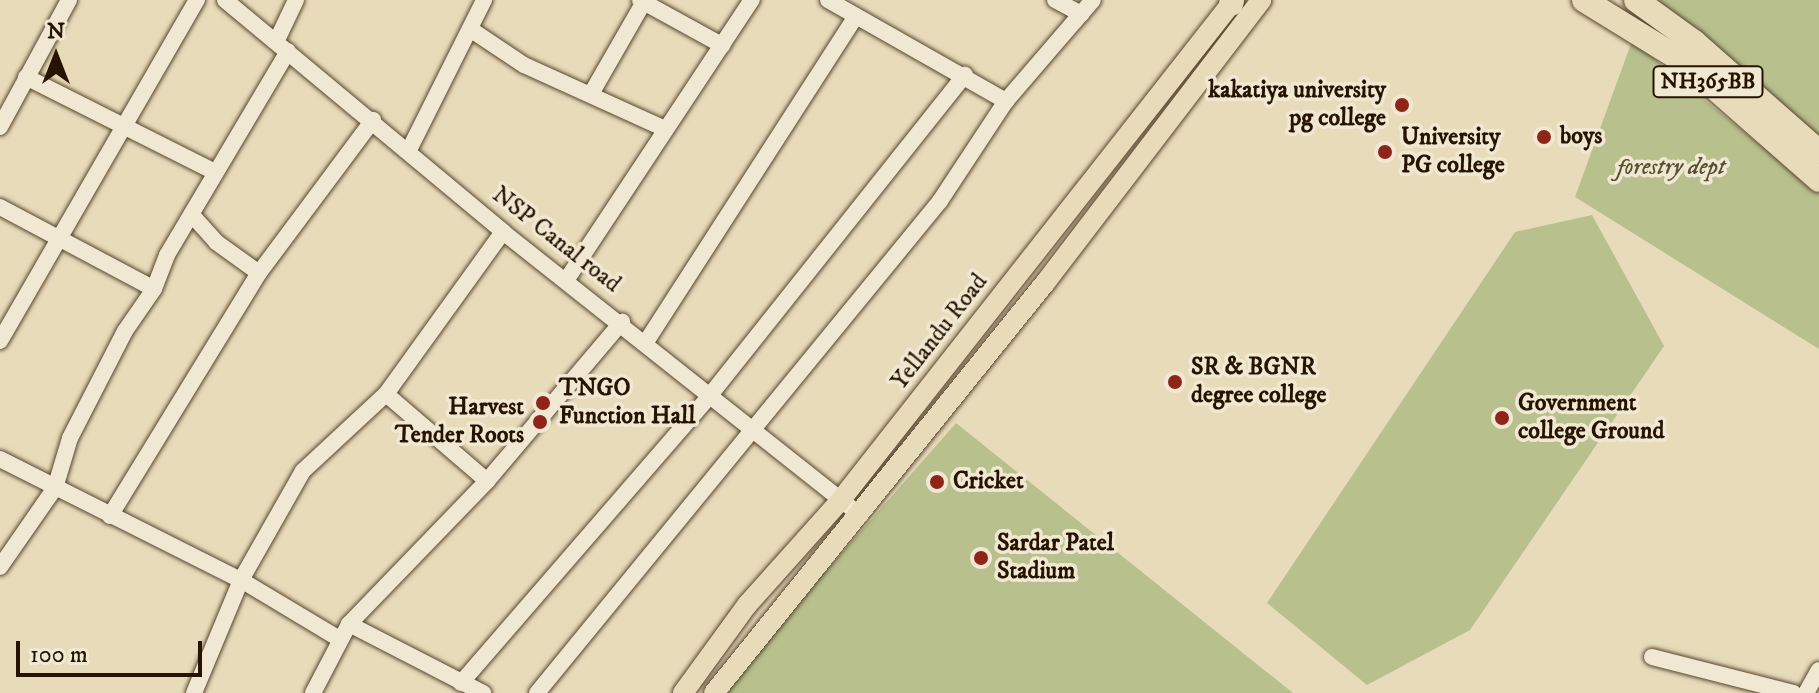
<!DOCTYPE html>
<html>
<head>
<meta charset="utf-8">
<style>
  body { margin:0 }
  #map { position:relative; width:1819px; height:693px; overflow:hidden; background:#e8dbba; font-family:"IM FELL DW Pica",serif }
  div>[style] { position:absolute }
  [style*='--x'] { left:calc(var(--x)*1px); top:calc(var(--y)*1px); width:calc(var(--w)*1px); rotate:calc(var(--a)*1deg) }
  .green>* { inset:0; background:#b8c08e }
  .roads { filter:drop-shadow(0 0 2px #56462f) drop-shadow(0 0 2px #56462f) }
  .minor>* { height:16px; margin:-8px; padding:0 8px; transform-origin:8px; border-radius:8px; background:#f0e8d2 }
  .major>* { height:20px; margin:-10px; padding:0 10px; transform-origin:10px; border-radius:10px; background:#e8dbba }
  .highway>* { height:24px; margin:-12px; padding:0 12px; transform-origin:12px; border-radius:12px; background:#e8dbba }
  .dots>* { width:22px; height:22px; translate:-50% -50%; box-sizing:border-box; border:4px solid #f0e8d2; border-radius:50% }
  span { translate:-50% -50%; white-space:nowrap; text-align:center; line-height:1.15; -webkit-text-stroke:7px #f0e8d2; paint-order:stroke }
  .shield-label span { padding:2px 6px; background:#f0e8d2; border:2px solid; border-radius:6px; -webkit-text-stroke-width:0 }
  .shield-label { font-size:22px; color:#261401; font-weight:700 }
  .poi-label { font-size:24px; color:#261401; font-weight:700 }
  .right { translate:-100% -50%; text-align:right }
  .left { translate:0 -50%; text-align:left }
  .park-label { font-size:24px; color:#595032; font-style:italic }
  .street-label { font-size:24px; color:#261401 }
  .north { position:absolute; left:16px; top:16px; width:80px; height:80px; -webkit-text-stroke:6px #f0e8d2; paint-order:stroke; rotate:0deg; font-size:22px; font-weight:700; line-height:32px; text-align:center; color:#261401 }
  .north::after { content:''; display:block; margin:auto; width:28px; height:36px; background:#261401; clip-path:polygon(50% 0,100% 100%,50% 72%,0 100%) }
  .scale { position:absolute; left:16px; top:641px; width:186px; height:36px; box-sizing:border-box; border:4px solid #261401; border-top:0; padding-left:10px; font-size:24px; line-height:28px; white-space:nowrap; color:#261401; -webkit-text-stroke:6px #f0e8d2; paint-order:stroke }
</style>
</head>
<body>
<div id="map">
  <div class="green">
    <div style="clip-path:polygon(1644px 0,1819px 0,1819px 143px)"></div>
    <div style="clip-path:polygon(1632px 41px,1819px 193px,1819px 349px,1575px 197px)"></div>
    <div style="clip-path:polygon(1592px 215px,1664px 346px,1470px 630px,1367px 685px,1267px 603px,1515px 232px)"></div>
    <div style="clip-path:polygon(956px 423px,1293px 693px,719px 693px)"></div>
  </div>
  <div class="roads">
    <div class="minor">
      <div style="--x:225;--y:0;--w:362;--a:39.8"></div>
      <div style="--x:503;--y:232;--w:456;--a:38.4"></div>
      <div style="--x:640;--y:0;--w:94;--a:28.8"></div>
      <div style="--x:828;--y:0;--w:205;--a:29.6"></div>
      <div style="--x:1055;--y:0;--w:30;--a:28"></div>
      <div style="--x:470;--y:29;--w:65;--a:33.7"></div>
      <div style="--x:524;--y:65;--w:155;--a:24.4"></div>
      <div style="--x:277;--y:40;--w:44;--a:-64.6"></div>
      <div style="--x:26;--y:77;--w:212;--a:26.7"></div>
      <div style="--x:591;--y:94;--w:106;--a:-60.1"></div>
      <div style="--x:0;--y:127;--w:145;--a:-61.5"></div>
      <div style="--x:409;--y:150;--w:168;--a:-63.4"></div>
      <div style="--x:0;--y:207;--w:174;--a:28"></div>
      <div style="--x:192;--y:215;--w:36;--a:48"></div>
      <div style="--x:216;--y:242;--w:53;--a:35.8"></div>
      <div style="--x:567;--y:279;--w:335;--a:-56.5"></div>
      <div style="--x:0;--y:341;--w:394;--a:-60"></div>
      <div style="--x:646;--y:342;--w:386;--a:-57.2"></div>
      <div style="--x:386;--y:394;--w:133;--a:40.7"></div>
      <div style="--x:0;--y:459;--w:270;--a:26.7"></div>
      <div style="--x:241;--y:580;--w:113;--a:30.9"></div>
      <div style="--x:110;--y:516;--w:285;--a:-58.5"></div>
      <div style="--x:259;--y:273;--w:191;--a:-53.3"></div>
      <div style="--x:0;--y:567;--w:96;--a:-55.2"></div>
      <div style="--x:55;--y:488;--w:52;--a:-73.3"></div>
      <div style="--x:70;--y:438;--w:120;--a:-62.8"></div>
      <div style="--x:125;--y:331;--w:51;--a:-55.4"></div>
      <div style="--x:154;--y:289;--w:36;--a:-69"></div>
      <div style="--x:167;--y:255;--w:237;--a:-59.3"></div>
      <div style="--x:349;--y:624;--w:151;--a:27.2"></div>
      <div style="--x:1652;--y:657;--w:146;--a:14.3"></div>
      <div style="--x:461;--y:683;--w:382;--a:-49.1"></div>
      <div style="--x:711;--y:394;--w:408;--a:-51.5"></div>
      <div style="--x:194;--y:693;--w:122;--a:-67.4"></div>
      <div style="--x:241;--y:580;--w:125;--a:-60.4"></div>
      <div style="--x:303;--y:471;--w:113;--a:-42.9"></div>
      <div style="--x:386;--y:394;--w:200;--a:-54.2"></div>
      <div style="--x:313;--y:693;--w:78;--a:-62.4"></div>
      <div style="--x:349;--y:624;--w:199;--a:-46"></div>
      <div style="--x:487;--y:481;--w:209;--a:-49.7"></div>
      <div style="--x:537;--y:693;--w:636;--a:-50.68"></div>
      <div style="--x:940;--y:201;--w:120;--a:-56.6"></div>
      <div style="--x:1006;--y:101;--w:133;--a:-49.3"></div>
      <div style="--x:1806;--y:693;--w:26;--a:-61"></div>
    </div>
    <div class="major">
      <div style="--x:683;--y:693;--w:109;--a:-54"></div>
      <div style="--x:747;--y:605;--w:140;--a:-48.2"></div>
      <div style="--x:840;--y:501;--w:637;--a:-51.82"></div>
      <div style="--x:714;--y:693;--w:527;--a:-51.09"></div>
      <div style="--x:1045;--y:283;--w:356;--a:-52.6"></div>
    </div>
    <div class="highway">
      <div style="--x:1584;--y:0;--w:120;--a:31.7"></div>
      <div style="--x:1686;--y:63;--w:177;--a:41.3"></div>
      <div style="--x:1636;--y:0;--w:72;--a:35.9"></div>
      <div style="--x:1694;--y:42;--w:167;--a:41.3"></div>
      <div style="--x:1231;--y:4;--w:4;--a:-76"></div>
    </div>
  </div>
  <div class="dots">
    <div style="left:1402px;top:105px;background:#8f2418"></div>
    <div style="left:1544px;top:137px;background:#8f2418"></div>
    <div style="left:1385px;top:152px;background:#8f2418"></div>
    <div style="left:1175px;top:382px;background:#8f2418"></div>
    <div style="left:543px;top:403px;background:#8f2418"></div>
    <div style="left:1502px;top:418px;background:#8f2418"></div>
    <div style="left:540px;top:422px;background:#8f2418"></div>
    <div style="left:937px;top:482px;background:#8f2418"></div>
    <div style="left:981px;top:558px;background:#8f2418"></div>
  </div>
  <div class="shield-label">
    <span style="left:1708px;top:82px">NH365BB</span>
  </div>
  <div class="poi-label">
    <span class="right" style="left:1386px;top:105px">kakatiya university<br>pg college</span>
    <span class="left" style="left:1560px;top:137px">boys</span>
    <span class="left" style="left:1401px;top:152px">University<br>PG college</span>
    <span class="left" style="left:1191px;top:382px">SR &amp; BGNR<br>degree college</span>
    <span class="left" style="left:559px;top:403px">TNGO<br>Function Hall</span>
    <span class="left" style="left:1518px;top:418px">Government<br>college Ground</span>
    <span class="right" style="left:524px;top:422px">Harvest<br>Tender Roots</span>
    <span class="left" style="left:953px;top:482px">Cricket</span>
    <span class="left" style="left:997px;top:558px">Sardar Patel<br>Stadium</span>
  </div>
  <div class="park-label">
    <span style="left:1671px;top:168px">forestry dept</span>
  </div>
  <div class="street-label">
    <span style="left:556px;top:240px;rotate:38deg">NSP Canal road</span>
    <span style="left:940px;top:332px;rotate:-52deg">Yellandu Road</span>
  </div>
  <div class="north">N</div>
  <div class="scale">100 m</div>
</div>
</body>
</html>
